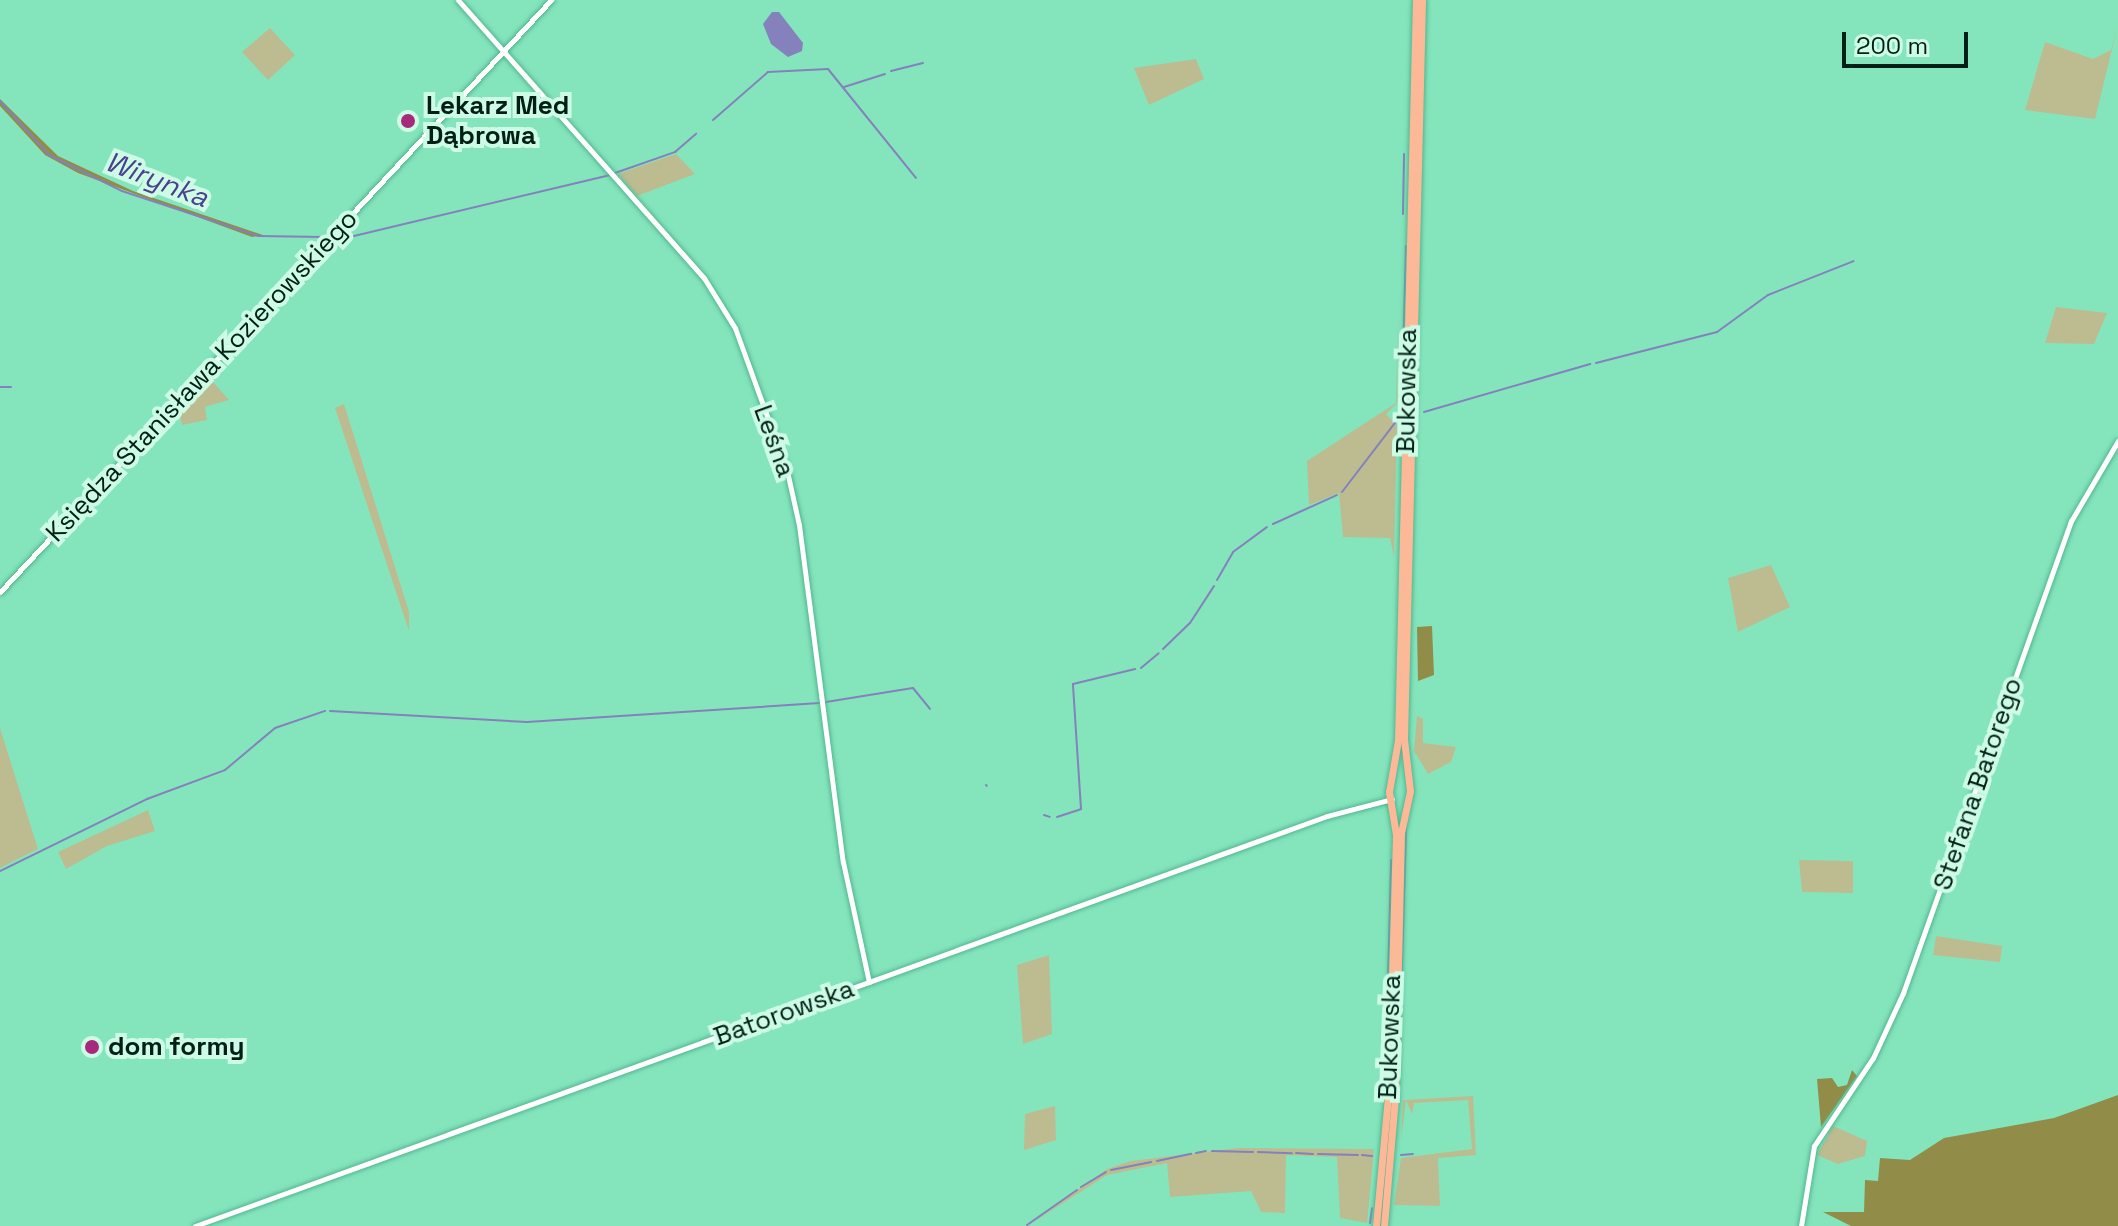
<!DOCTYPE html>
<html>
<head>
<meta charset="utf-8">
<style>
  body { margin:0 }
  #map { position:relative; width:2118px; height:1226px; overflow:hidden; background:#84e5bd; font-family:"Space Grotesk",sans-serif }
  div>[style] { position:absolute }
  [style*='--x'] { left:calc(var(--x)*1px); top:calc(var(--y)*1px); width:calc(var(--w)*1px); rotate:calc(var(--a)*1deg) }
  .green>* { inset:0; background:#bdbc90 }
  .forest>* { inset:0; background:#918d48 }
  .water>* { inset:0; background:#8481bd }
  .stream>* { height:2px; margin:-1px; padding:0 1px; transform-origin:1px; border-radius:1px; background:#8481bd }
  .roads { filter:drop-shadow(0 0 2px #53b690) drop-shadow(0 0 2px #53b690) }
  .minor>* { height:5px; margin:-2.5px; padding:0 2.5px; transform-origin:2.5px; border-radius:2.5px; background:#fff }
  .major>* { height:7px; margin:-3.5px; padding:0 3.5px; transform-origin:3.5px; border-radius:3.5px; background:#fbb998 }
  .dots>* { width:22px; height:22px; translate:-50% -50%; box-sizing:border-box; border:4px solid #cdfbe6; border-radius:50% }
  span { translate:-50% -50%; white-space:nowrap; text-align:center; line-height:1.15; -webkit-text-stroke:8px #cdfbe6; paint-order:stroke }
  .poi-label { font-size:26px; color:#012015; font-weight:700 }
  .left { translate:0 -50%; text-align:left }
  .street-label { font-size:26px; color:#012015 }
  .water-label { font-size:28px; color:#4a418c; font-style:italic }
  .scale { position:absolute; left:1842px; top:32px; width:126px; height:36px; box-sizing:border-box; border:4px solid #012015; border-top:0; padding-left:10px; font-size:24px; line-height:28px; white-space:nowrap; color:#012015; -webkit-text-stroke:6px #cdfbe6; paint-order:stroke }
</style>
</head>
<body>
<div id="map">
  <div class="green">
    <div style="clip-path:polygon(2118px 25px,2095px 119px,2025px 110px,2045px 42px,2093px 59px,2111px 50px)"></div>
    <div style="clip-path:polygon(270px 28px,295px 55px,268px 80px,242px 52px)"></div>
    <div style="clip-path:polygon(1196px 59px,1204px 79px,1149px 105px,1134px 68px)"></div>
    <div style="clip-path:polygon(676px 154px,695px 174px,637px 196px,618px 174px)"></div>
    <div style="clip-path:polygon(2056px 307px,2107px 313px,2094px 344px,2045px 343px)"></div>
    <div style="clip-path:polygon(1398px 315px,1397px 403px,1386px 414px,1397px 425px,1394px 557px,1390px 538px,1343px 537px,1339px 493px,1309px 505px,1307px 461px,1396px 403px)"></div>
    <div style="clip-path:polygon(208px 376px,229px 400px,205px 407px,207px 420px,182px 425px,180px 415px,185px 409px,181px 404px)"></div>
    <div style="clip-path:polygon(344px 404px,409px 612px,409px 631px,335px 408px)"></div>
    <div style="clip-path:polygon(1771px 565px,1790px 607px,1738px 632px,1728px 578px)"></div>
    <div style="clip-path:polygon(1417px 716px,1423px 719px,1423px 743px,1456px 747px,1451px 762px,1428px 774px,1414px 751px)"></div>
    <div style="clip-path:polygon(0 728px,38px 849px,0 868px)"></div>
    <div style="clip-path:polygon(148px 810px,155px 831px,107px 846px,66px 869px,58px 852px)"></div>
    <div style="clip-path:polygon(1799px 860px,1853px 861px,1853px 893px,1802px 892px)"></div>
    <div style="clip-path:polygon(1936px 936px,2002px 946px,2000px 962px,1933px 955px)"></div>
    <div style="clip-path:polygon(1049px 955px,1052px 1034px,1023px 1044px,1017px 965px)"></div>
    <div style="clip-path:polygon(1473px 1096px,1476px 1155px,1438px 1158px,1440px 1206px,1394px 1205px,1401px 1158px,1472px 1149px,1468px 1100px,1414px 1103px,1412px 1114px,1406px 1100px,1401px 1140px,1403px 1100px)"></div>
    <div style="clip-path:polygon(1055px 1106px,1056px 1140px,1024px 1150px,1025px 1114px)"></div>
    <div style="clip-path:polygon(1833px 1126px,1867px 1141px,1865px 1156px,1838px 1164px,1817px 1155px)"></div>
    <div style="clip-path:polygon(1237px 1148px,1374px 1149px,1367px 1223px,1340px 1218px,1337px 1157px,1286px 1155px,1285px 1213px,1261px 1212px,1251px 1191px,1170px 1197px,1167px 1163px,1107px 1175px,1027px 1226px,1107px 1169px,1131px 1161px)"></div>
  </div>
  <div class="forest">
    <div style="clip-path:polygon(0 99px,58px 156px,133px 191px,263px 235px,252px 237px,78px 173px,45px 155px,0 106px)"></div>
    <div style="clip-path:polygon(1432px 626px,1434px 675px,1418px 681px,1417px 627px)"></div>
    <div style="clip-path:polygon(1852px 1070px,1857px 1076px,1821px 1127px,1817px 1079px,1832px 1078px,1838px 1087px,1847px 1085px)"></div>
    <div style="clip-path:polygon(2118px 1095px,2118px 1226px,1851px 1226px,1823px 1212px,1864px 1212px,1865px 1180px,1878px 1181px,1880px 1158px,1910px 1160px,1944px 1138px,2054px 1118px)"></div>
  </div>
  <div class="water">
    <div style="clip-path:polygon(772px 12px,779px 12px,803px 43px,802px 51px,788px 57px,771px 44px,763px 24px)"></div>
  </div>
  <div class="stream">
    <div style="--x:891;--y:71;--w:33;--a:-14"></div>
    <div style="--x:844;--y:87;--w:43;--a:-17.6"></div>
    <div style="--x:0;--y:101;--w:73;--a:47.8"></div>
    <div style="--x:49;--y:155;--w:81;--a:26.3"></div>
    <div style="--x:122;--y:191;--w:143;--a:18.3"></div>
    <div style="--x:258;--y:236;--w:66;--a:0.9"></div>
    <div style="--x:713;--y:120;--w:73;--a:-41.1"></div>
    <div style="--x:768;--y:72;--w:60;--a:-2.9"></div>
    <div style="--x:828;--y:69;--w:140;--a:51.1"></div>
    <div style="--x:615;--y:173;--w:64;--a:-19.3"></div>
    <div style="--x:675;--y:152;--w:28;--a:-41"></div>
    <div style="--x:1403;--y:214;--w:60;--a:-89"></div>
    <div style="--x:333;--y:241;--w:284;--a:-13.4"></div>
    <div style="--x:1596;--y:363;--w:125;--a:-14.4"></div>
    <div style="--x:1717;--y:332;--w:63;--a:-36"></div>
    <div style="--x:1768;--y:295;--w:92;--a:-21.6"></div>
    <div style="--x:0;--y:387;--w:11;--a:0"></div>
    <div style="--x:1402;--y:397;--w:151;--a:-88.5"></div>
    <div style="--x:1424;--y:412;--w:173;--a:-16.1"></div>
    <div style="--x:1342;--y:492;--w:87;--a:-52.5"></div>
    <div style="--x:1273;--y:524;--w:70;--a:-24.4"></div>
    <div style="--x:1217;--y:580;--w:32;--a:-60"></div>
    <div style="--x:1233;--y:552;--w:42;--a:-36.3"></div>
    <div style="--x:1163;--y:649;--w:37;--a:-44"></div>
    <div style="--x:1190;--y:623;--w:44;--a:-57"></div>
    <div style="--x:1141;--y:668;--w:23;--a:-40"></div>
    <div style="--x:826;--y:702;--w:88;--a:-9.1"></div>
    <div style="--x:913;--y:688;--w:27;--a:51"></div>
    <div style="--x:330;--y:711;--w:197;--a:3.2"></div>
    <div style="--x:527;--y:722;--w:293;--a:-3.7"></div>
    <div style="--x:986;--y:785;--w:1;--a:45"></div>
    <div style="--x:1044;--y:815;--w:6;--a:18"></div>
    <div style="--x:1057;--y:817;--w:25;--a:-18"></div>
    <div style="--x:1081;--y:809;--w:125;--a:-93.7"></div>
    <div style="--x:1073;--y:684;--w:64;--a:-13.6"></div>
    <div style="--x:0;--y:871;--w:164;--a:-26.1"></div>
    <div style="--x:147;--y:799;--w:83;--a:-20.4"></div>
    <div style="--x:225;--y:770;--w:65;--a:-40"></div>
    <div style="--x:275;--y:728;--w:53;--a:-18.8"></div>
    <div style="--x:1399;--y:1065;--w:241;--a:-88.3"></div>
    <div style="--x:1385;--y:1095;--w:235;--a:-88.5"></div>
    <div style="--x:1212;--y:1151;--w:41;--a:1.4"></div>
    <div style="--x:1258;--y:1152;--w:34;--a:2"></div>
    <div style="--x:1196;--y:1153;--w:10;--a:-11"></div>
    <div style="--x:1296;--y:1153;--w:17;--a:3"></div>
    <div style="--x:1318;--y:1154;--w:40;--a:1.4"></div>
    <div style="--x:1362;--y:1155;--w:10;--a:6"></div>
    <div style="--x:1401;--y:1155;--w:12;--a:-5"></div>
    <div style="--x:1157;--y:1161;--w:35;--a:-12"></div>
    <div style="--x:1111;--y:1170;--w:41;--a:-11.3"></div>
    <div style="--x:1081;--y:1187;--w:29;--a:-31"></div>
    <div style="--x:1370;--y:1223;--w:15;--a:-82"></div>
    <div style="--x:1027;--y:1225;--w:61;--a:-35"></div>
  </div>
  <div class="roads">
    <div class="minor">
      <div style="--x:458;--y:0;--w:371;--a:48.5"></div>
      <div style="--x:704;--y:278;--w:59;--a:58.2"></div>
      <div style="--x:735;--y:328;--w:152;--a:70"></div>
      <div style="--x:787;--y:471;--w:55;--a:77.5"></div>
      <div style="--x:799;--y:525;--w:340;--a:82.6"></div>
      <div style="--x:843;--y:862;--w:123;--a:77.8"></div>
      <div style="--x:0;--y:592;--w:809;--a:-47.05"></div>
      <div style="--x:195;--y:1226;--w:1204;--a:-19.91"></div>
      <div style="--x:1327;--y:816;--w:67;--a:-14.7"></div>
      <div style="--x:1801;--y:1226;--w:81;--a:-80.8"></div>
      <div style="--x:1814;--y:1146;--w:106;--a:-56.2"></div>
      <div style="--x:1873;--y:1058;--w:72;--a:-65.2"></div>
      <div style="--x:1903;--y:993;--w:501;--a:-70.41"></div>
      <div style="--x:2071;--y:521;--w:93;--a:-59.6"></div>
    </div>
    <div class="major">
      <div style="--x:1376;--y:1226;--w:142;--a:-84.7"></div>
      <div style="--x:1389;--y:1085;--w:250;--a:-88.4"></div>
      <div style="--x:1396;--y:835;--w:44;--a:-99.2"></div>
      <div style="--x:1389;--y:792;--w:53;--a:-80.2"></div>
      <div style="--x:1398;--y:740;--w:740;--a:-88.61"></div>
      <div style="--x:1384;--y:1226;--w:129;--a:-85.1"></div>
      <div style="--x:1395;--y:1097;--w:264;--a:-88.7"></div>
      <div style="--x:1401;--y:833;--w:43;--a:-77.9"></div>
      <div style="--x:1410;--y:791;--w:52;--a:-96.6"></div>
      <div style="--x:1404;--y:739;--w:739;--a:-88.6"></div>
    </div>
  </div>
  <div class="dots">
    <div style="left:408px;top:121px;background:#a7297b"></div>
    <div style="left:92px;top:1047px;background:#a7297b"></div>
  </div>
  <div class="poi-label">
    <span class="left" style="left:426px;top:121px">Lekarz Med<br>Dąbrowa</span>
    <span class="left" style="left:108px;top:1047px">dom formy</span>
  </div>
  <div class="street-label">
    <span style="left:202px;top:376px;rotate:-47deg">Księdza Stanisława Kozierowskiego</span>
    <span style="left:1407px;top:391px;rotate:-89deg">Bukowska</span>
    <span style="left:774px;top:441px;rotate:70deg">Leśna</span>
    <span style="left:1978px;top:784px;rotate:-71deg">Stefana Batorego</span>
    <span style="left:784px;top:1013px;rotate:-20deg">Batorowska</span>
    <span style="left:1390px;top:1037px;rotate:-88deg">Bukowska</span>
  </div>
  <div class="water-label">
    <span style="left:157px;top:179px;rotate:21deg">Wirynka</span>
  </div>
  <div class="scale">200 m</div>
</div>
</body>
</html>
